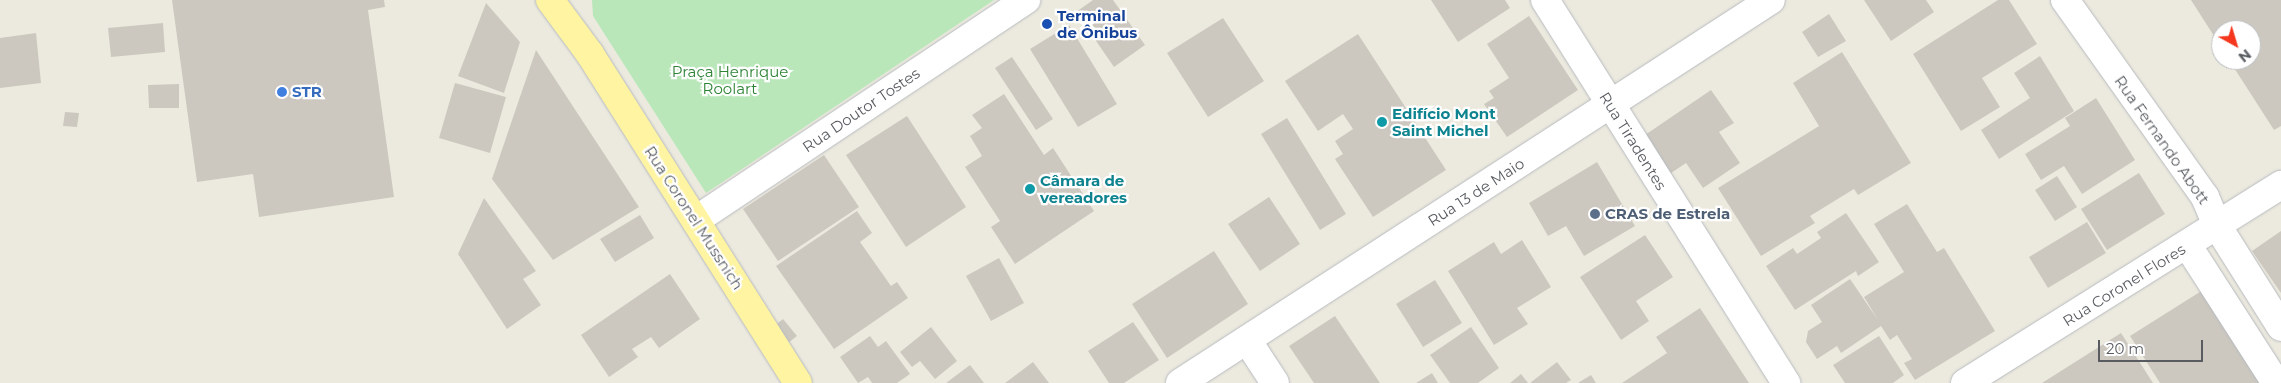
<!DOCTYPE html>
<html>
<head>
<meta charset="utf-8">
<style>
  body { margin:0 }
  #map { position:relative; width:2281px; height:383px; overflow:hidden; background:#eceadf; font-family:Montserrat,sans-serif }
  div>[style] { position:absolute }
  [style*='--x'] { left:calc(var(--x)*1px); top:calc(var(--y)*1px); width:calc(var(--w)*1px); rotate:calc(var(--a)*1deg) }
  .green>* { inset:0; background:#b9e7ba }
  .building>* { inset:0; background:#ccc8c0 }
  .roads { filter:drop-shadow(0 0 1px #b7babf) drop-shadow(0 0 1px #b7babf) }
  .minor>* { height:28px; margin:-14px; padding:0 14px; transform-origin:14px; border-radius:14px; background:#fff }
  .major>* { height:28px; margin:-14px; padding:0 14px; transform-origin:14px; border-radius:14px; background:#fff4a1 }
  .dots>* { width:14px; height:14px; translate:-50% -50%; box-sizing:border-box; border:2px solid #fff; border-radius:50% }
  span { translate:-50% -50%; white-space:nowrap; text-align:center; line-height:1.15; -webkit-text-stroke:4.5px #fff; paint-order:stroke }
  .transit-label { font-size:15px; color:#164399; font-weight:700 }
  .left { translate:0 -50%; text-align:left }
  .park-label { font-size:15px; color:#2e8335 }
  .shop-label { font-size:15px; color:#366cbe; font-weight:700 }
  .street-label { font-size:15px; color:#585c61 }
  .culture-label { font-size:15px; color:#0d838f; font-weight:700 }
  .service-label { font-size:15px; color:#4e5e75; font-weight:700 }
  .north { position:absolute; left:2211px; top:20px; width:50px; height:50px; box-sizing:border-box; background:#fff; border:1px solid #bcbec0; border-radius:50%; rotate:141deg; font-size:14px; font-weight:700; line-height:20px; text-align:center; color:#585c61 }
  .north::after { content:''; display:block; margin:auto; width:18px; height:22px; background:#f4371d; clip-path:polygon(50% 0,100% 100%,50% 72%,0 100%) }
  .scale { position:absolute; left:2098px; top:340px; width:105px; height:22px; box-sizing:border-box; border:2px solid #585c61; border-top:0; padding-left:6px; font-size:15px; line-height:18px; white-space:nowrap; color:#585c61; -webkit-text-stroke:4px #fff; paint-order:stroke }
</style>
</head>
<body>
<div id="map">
  <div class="green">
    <div style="clip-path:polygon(592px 0,994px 0,706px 193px,593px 16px)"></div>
  </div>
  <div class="building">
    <div style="clip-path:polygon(172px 0,384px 0,385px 7px,368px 10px,394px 197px,259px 217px,253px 174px,197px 182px)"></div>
    <div style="clip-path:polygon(1093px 0,1113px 0,1145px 45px,1114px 67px,1076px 12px)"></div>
    <div style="clip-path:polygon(1431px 0,1505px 0,1510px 8px,1458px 42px)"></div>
    <div style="clip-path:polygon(1864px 0,1926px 0,1934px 12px,1891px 41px)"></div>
    <div style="clip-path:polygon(1998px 0,2009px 0,2037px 44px,1982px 78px,2000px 107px,1961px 131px,1913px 54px)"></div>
    <div style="clip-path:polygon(2191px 0,2281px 0,2281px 126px,2274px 130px,2229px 60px,2251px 60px,2251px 30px,2221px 30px,2221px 47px)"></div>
    <div style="clip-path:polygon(486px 3px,520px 42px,504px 93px,458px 76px)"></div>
    <div style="clip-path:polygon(1829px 14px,1846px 41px,1818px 57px,1802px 32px)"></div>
    <div style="clip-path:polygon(1529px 16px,1578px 90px,1507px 137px,1484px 104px,1494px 98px,1489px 91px,1509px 78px,1487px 44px)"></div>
    <div style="clip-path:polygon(1223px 18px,1264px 81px,1208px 117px,1167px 53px)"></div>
    <div style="clip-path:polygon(163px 23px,165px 52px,111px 57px,108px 28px)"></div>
    <div style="clip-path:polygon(1069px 25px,1117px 104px,1078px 127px,1030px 49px)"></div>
    <div style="clip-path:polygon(36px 33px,41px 83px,0 88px,0 38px)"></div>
    <div style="clip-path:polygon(1358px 34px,1446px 170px,1373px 217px,1335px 159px,1343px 154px,1335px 141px,1353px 129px,1343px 114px,1318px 131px,1285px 81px)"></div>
    <div style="clip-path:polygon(536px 50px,639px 207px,553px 260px,492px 179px)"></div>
    <div style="clip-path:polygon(1842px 52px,1911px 163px,1858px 195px,1854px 189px,1810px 216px,1815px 223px,1761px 256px,1718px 188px,1819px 126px,1793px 83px)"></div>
    <div style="clip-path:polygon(2040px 56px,2074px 111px,1999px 159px,1981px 130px,2030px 98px,2014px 73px)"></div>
    <div style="clip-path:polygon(1012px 57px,1053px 119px,1036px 130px,995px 68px)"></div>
    <div style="clip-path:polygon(455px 83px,506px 97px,490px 153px,439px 138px)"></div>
    <div style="clip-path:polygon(179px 84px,179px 108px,149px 108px,148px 85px)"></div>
    <div style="clip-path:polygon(1711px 90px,1734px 123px,1719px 132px,1740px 163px,1703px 188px,1686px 163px,1671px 173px,1645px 135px)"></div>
    <div style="clip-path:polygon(1004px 94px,1044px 155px,1053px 148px,1094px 211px,1015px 264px,991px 227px,1000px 221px,965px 167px,982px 156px,970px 136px,982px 128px,972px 115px)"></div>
    <div style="clip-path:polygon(2096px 98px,2135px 160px,2082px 194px,2064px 166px,2041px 180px,2025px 154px,2070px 126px,2065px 118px)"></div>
    <div style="clip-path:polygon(65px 112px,79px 113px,77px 127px,63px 126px)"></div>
    <div style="clip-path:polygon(907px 116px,966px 207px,906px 247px,846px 155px)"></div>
    <div style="clip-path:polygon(1287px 118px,1346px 214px,1320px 230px,1261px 134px)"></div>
    <div style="clip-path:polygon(824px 155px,859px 207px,778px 261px,743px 209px)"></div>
    <div style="clip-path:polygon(1597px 162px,1635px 226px,1584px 256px,1566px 226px,1548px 236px,1529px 203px)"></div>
    <div style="clip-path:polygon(2139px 173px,2165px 214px,2107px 250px,2081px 209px)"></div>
    <div style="clip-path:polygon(2057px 176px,2077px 207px,2055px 221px,2035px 190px)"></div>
    <div style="clip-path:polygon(1269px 197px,1300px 244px,1260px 271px,1228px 224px)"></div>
    <div style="clip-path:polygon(484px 198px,536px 271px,523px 279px,541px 305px,507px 329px,458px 254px)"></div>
    <div style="clip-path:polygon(1907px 204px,1937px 252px,1944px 248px,1995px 331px,1915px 380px,1904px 363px,1912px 359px,1897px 335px,1890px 340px,1881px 326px,1841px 353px,1837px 346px,1817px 359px,1806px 342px,1808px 331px,1822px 322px,1811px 305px,1850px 279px,1878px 320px,1864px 297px,1904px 272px,1874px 224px)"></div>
    <div style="clip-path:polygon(857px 211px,872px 233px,860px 242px,891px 286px,897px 282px,908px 298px,834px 349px,776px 266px)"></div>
    <div style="clip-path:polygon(1846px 213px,1879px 262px,1858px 276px,1856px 271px,1795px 310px,1766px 266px,1793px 248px,1797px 254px,1821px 238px,1817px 232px)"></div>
    <div style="clip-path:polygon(640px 215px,654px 238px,615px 262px,600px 239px)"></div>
    <div style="clip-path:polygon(2087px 222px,2106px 253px,2048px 288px,2029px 257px)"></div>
    <div style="clip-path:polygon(2281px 231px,2281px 293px,2252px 251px)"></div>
    <div style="clip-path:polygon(1645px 235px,1673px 277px,1636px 301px,1649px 321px,1621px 340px,1580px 277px)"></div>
    <div style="clip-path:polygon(1522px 240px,1551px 287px,1517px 308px,1528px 324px,1494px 345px,1448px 271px,1494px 242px,1501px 254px)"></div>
    <div style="clip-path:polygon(1214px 251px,1248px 304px,1167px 358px,1132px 304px)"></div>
    <div style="clip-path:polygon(999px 258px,1024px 303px,991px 321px,966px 276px)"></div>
    <div style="clip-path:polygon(670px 274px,700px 319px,659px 348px,651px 337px,632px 349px,638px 357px,609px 377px,581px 335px)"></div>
    <div style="clip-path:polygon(1435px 280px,1462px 323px,1423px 347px,1396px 304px)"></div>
    <div style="clip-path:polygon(2203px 290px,2262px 383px,2160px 383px,2130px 336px)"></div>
    <div style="clip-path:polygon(1700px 308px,1749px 383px,1622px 383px,1667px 353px,1656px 337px)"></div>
    <div style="clip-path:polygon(1335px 316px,1380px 383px,1314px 383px,1289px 346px)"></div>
    <div style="clip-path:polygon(783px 319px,797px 336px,788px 343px,774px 326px)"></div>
    <div style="clip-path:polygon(1133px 322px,1159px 360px,1124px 383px,1109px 383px,1088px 351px)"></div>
    <div style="clip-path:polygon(931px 327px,957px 361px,935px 379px,920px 361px,912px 367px,900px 352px)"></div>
    <div style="clip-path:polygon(1471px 327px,1499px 368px,1478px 383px,1450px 383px,1430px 355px)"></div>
    <div style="clip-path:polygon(2121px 333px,2153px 383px,2042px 383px)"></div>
    <div style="clip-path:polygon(870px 336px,878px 347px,886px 341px,910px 374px,897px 383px,872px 383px,868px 377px,858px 383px,840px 357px)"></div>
    <div style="clip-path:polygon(1879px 336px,1904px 375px,1893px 383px,1845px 383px,1833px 365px)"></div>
    <div style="clip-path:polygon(1033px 362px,1049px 383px,1005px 383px)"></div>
    <div style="clip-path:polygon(1557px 362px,1571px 380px,1566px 383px,1530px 383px)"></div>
    <div style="clip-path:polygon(970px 365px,984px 383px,946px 383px)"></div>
    <div style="clip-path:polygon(1432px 373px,1438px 383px,1416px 383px)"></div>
    <div style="clip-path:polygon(1521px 374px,1528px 383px,1510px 383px)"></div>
    <div style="clip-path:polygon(1591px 375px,1596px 383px,1578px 383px)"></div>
  </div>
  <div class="roads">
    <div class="minor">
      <div style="--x:1545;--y:0;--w:453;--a:57.8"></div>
      <div style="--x:2065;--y:0;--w:242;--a:54.6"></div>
      <div style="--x:2205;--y:197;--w:33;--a:67"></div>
      <div style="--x:2218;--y:227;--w:118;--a:57.8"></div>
      <div style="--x:696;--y:220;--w:397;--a:-33.7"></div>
      <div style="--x:2188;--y:246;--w:163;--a:57.3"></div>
      <div style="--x:1247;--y:340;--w:51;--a:56.9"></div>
      <div style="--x:1180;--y:383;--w:704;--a:-32.95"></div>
      <div style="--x:1965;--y:383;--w:373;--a:-32.1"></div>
    </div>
    <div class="major">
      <div style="--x:550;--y:0;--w:67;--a:53.5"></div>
      <div style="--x:590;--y:54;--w:389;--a:57.7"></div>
    </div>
  </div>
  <div class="dots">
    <div style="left:1047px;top:24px;background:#1a4fb4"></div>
    <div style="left:282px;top:92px;background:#3f7fe0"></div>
    <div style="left:1382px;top:122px;background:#0f9aa8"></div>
    <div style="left:1030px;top:189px;background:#0f9aa8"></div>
    <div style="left:1595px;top:214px;background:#5c6f8a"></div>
  </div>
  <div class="transit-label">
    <span class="left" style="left:1057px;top:24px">Terminal<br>de Ônibus</span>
  </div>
  <div class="park-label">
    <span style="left:730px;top:80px">Praça Henrique<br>Roolart</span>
  </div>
  <div class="shop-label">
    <span class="left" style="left:292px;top:92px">STR</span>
  </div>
  <div class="street-label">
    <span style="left:861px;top:110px;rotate:-34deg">Rua Doutor Tostes</span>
    <span style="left:2162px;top:140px;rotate:55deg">Rua Fernando Abott</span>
    <span style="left:1633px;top:141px;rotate:58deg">Rua Tiradentes</span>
    <span style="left:1476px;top:192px;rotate:-33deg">Rua 13 de Maio</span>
    <span style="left:694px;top:218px;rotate:57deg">Rua Coronel Mussnich</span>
    <span style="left:2124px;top:285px;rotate:-32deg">Rua Coronel Flores</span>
  </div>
  <div class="culture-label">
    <span class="left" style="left:1392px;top:122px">Edifício Mont<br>Saint Michel</span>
    <span class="left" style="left:1040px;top:189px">Câmara de<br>vereadores</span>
  </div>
  <div class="service-label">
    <span class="left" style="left:1605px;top:214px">CRAS de Estrela</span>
  </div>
  <div class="north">N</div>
  <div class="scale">20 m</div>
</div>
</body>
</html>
